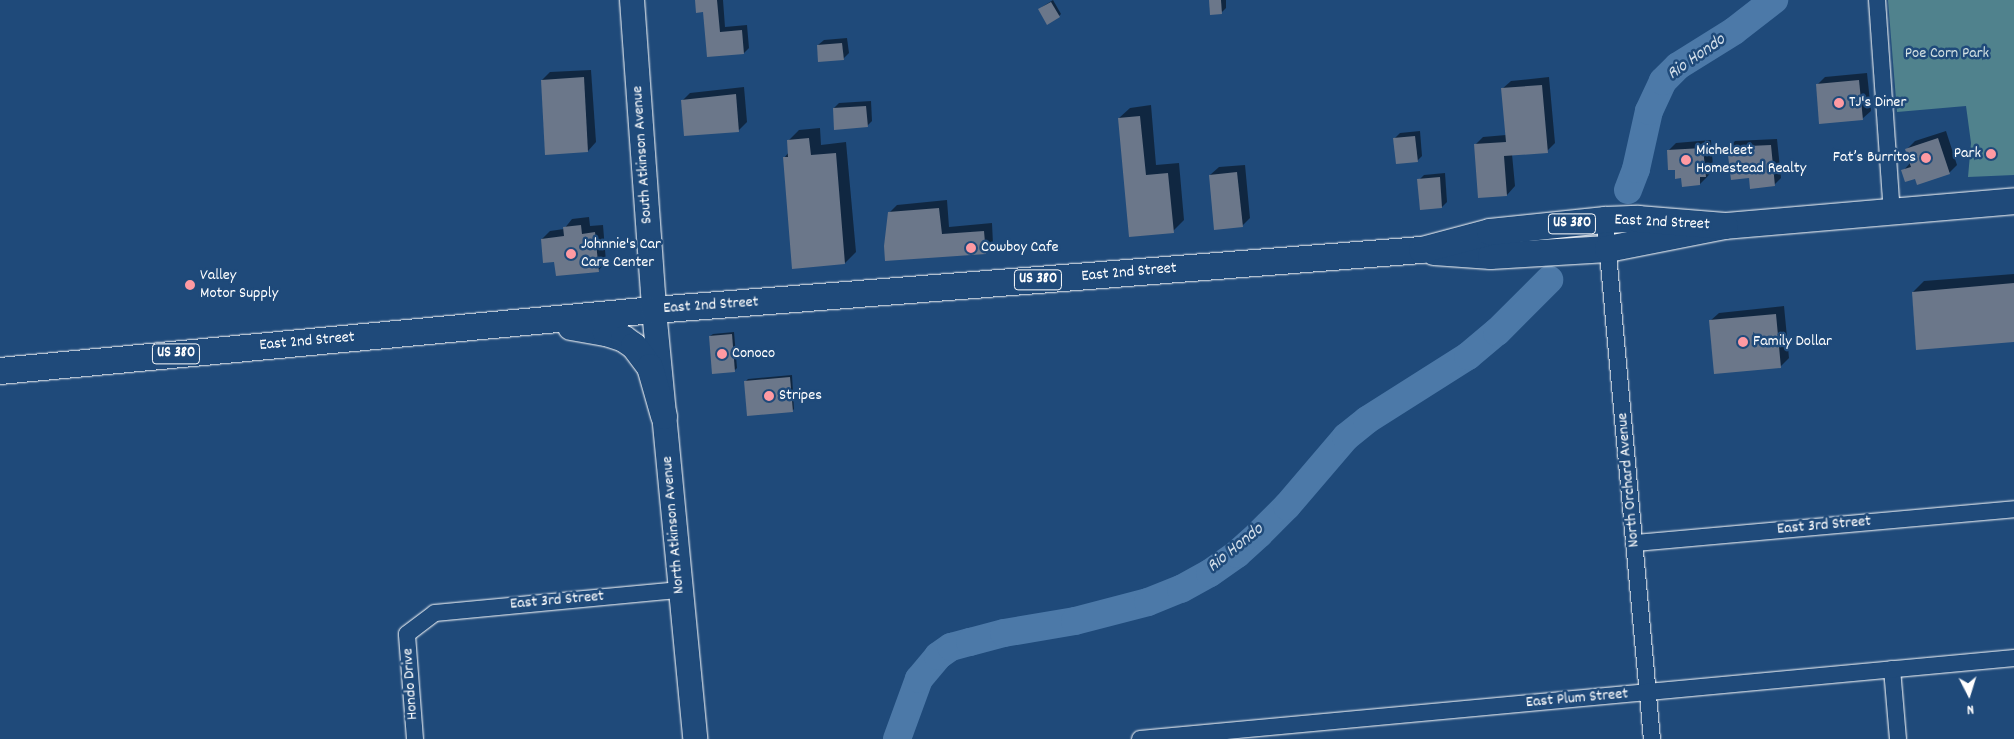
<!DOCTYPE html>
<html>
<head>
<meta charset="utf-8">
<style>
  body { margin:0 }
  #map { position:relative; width:2014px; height:739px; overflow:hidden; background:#1f4a7a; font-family:Dekko,sans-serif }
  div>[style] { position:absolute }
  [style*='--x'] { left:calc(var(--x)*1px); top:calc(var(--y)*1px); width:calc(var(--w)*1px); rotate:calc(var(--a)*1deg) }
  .green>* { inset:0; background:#50828d }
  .shadow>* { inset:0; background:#0007 }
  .river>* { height:28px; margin:-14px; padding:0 14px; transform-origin:14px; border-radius:14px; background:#4c79a8 }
  .building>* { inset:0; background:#6b778a }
  .roads { filter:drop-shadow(0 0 1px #fff) drop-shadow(0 0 1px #fff) }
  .street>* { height:16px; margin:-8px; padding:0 8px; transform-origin:8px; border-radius:8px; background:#1f4a7a }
  .secondary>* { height:24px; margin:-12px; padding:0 12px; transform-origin:12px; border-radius:12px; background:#1f4a7a }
  .primary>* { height:26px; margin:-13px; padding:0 13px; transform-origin:13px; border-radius:13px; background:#1f4a7a }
  .dots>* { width:14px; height:14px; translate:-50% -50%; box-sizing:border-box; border:2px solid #1f4a7a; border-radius:50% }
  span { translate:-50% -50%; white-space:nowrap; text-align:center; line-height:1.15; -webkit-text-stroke:5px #1f4a7a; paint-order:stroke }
  .shield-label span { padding:1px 4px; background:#1f4a7a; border:1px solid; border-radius:4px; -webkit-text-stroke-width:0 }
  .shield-label { font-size:15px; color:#fff; font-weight:700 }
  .park-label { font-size:16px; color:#d3e0e2 }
  .poi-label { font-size:16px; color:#fff }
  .left { translate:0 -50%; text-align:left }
  .right { translate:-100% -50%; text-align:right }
  .street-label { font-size:16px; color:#fff }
  .water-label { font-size:18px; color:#d2dee9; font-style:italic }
  .north { position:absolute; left:1944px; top:669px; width:50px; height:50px; -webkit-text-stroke:4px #1f4a7a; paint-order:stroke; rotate:175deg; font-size:14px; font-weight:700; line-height:20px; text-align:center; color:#fff }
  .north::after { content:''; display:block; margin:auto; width:18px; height:22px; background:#fff; clip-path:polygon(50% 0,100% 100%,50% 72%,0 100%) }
</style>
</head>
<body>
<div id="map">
  <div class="green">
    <div style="clip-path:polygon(1888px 0,2014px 0,2014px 175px,1968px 177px,1971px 143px,1966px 106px,1897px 112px)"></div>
  </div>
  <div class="shadow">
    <div style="clip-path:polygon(696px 0,723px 0,725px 27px,747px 25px,749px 48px,744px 53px,708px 56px,704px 11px)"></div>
    <div style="clip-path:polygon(1053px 0,1061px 14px,1059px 16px,1042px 7px)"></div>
    <div style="clip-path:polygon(1210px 0,1226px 0,1226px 8px,1222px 12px)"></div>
    <div style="clip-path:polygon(847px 38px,849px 53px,843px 59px,818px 45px,824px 40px)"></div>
    <div style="clip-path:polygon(591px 70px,596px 142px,588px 151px,542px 80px,550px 72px)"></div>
    <div style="clip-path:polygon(1867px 73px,1871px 111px,1862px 119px,1817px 85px,1825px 77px)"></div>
    <div style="clip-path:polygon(1549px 77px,1555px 143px,1547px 151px,1512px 154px,1515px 186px,1507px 195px,1475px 145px,1483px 137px,1506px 135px,1502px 89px,1511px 81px)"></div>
    <div style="clip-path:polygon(744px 87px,747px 122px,739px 130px,682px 101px,690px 93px)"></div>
    <div style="clip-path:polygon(871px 101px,872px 121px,867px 126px,834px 108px,839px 103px)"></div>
    <div style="clip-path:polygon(1151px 105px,1156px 165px,1179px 163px,1184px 220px,1173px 231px,1130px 235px,1119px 118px,1130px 108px)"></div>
    <div style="clip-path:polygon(820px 128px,821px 145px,846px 142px,856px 252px,845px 263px,784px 158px,789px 152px,788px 141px,799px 130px)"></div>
    <div style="clip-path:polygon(1420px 131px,1422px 156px,1417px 161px,1395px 138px,1400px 133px)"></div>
    <div style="clip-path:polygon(1946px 131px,1957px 165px,1949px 173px,1916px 177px,1903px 171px,1911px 162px,1906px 150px,1915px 141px)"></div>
    <div style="clip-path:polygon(1777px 139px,1781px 178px,1774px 185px,1750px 177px,1729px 148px,1735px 141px)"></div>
    <div style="clip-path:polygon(1711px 140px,1713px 167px,1708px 176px,1700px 184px,1682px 177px,1668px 151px,1676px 143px)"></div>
    <div style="clip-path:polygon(1245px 165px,1250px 218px,1242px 226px,1210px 175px,1219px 167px)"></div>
    <div style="clip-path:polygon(1445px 173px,1447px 202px,1442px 207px,1419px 180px,1424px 175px)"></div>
    <div style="clip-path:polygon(947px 200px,949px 227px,992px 223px,993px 244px,985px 252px,889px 213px,897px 205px)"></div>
    <div style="clip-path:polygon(589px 217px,590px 226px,603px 225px,606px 262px,598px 271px,555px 260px,542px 239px,550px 231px,564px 229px,572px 219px)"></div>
    <div style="clip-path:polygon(2014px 274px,2014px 341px,1913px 292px,1924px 281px)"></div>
    <div style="clip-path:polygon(1784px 306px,1789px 358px,1781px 366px,1715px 373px,1710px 321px,1719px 313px)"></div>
    <div style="clip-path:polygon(734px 332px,737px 368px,735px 370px,710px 336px,713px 334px)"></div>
    <div style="clip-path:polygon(792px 375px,794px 409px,792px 411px,746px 381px,748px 379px)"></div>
  </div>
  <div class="river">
    <div style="--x:1628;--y:190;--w:22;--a:-69"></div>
    <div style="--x:1636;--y:169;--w:59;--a:-77.4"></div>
    <div style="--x:1649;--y:111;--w:33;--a:-65"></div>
    <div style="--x:1663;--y:81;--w:21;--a:-45"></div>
    <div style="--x:1678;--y:66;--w:66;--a:-32"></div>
    <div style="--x:1734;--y:31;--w:51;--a:-37.8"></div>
    <div style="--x:897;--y:739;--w:64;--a:-69.9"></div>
    <div style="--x:919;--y:679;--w:30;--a:-50"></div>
    <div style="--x:938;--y:656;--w:16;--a:-35"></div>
    <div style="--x:951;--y:647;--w:20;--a:-15"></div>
    <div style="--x:970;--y:642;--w:35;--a:-15"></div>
    <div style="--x:1004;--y:633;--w:72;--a:-9.6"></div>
    <div style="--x:1075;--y:621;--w:75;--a:-14.6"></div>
    <div style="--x:1148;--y:602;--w:35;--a:-22"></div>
    <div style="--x:1181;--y:589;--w:33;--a:-29"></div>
    <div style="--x:1210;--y:573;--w:33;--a:-35"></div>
    <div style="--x:1237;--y:554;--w:30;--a:-42"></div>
    <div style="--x:1259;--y:534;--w:40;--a:-45"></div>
    <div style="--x:1287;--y:506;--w:91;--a:-49.5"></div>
    <div style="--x:1346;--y:437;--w:27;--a:-39"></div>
    <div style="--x:1367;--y:420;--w:120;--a:-32.4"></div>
    <div style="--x:1468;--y:356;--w:38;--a:-40"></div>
    <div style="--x:1497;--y:332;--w:74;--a:-45"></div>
  </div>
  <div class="building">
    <div style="clip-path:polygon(695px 0,717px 0,720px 32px,742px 30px,744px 54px,707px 57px,703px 12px,696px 13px)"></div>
    <div style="clip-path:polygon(1209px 0,1221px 0,1222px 14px,1210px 15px)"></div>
    <div style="clip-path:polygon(1051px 2px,1060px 17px,1047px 25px,1038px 9px)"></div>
    <div style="clip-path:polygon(842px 43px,844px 60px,818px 62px,817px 45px)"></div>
    <div style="clip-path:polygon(584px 77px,588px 152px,545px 155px,541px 80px)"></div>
    <div style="clip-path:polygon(1859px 80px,1863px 120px,1819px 124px,1816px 84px)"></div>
    <div style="clip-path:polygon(1542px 85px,1548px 153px,1504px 156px,1507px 196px,1478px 198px,1474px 144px,1506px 142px,1501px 88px)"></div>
    <div style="clip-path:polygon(736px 94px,739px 132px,684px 136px,681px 100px)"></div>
    <div style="clip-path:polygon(866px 106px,868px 127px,834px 130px,833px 108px)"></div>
    <div style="clip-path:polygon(1140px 116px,1146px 175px,1168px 173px,1174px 233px,1129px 237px,1118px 118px)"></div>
    <div style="clip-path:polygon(1415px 136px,1418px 162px,1396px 164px,1393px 138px)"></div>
    <div style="clip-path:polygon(809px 138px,811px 155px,836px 153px,845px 264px,792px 269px,783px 157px,788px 157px,787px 140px)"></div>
    <div style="clip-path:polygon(1938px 138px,1950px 174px,1917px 185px,1915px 179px,1905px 182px,1901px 170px,1911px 167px,1905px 149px)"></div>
    <div style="clip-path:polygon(1771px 145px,1775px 186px,1750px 189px,1749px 178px,1731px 180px,1727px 147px)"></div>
    <div style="clip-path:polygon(1703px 148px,1706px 177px,1700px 177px,1700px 185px,1682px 187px,1681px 178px,1675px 179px,1675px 170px,1668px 170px,1667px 150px)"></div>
    <div style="clip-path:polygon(1237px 172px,1243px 227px,1214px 230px,1209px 175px)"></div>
    <div style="clip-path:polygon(1440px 177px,1442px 208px,1420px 210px,1417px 179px)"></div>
    <div style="clip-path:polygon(939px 208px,942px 234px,984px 231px,986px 254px,885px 261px,884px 246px,888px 212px)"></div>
    <div style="clip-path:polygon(581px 225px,582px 234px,595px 232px,599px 272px,556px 276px,554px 262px,543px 263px,541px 239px,564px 236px,563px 227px)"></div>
    <div style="clip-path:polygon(2014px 283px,2014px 342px,1916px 350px,1912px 292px)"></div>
    <div style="clip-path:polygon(1776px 314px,1781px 368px,1714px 374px,1709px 320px)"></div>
    <div style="clip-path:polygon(732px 334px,735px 372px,712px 374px,709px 336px)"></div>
    <div style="clip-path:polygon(790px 377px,793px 412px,747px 416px,744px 381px)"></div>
  </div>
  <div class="roads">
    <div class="street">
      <div style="--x:1877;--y:0;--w:213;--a:86"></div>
      <div style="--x:1605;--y:220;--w:521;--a:84.83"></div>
      <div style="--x:1635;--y:543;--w:381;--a:-5.1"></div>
      <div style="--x:1892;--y:669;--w:70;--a:85.1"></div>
      <div style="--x:415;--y:739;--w:105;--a:-94.4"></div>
      <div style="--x:407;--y:634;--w:35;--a:-37"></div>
      <div style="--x:435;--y:613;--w:246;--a:-5.4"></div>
      <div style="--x:1140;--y:739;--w:878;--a:-5.29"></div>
    </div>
    <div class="secondary">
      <div style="--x:632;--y:0;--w:311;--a:85.9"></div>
      <div style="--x:654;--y:310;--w:431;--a:84.5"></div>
    </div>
    <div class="primary">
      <div style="--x:1434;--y:252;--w:57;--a:4"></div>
      <div style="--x:1491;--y:256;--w:117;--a:-3.4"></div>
      <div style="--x:1608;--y:249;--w:119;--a:-11.1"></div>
      <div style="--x:1725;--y:226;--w:290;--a:-4.9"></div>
      <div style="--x:571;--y:327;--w:36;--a:10"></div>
      <div style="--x:606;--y:333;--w:19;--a:18"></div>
      <div style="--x:624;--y:339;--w:12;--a:35"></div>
      <div style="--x:634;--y:346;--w:26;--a:53"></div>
      <div style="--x:650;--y:367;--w:51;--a:74.1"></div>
      <div style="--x:0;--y:371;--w:657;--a:-5.33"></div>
      <div style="--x:654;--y:310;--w:770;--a:-4.47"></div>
      <div style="--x:1422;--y:250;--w:70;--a:-14.8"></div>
      <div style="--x:1490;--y:232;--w:116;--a:-6"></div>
      <div style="--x:1605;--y:220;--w:33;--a:-2"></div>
      <div style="--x:1638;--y:219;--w:87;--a:4.6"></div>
    </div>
  </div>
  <div class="dots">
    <div style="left:1839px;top:103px;background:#ff9aa2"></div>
    <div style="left:1991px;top:154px;background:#ff9aa2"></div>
    <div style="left:1926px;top:158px;background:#ff9aa2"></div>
    <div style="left:1686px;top:160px;background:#ff9aa2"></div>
    <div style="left:971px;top:248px;background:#ff9aa2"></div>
    <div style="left:571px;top:254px;background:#ff9aa2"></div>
    <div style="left:190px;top:285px;background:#ff9aa2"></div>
    <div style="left:1743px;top:342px;background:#ff9aa2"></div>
    <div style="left:722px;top:354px;background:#ff9aa2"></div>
    <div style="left:769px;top:396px;background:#ff9aa2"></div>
  </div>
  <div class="shield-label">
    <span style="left:1572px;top:224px">US 380</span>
    <span style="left:1038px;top:280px">US 380</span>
    <span style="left:176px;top:354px">US 380</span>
  </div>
  <div class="park-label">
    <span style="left:1947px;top:54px">Poe Corn Park</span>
  </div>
  <div class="poi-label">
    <span class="left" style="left:1849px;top:103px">TJ's Diner</span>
    <span class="left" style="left:1696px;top:160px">Micheleet<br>Homestead Realty</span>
    <span class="right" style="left:1981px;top:154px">Park</span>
    <span class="right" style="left:1916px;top:158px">Fat’s Burritos</span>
    <span class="left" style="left:581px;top:254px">Johnnie's Car<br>Care Center</span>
    <span class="left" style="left:981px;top:248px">Cowboy Cafe</span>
    <span class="left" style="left:200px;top:285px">Valley<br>Motor Supply</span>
    <span class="left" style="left:1753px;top:342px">Family Dollar</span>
    <span class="left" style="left:732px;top:354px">Conoco</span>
    <span class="left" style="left:779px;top:396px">Stripes</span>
  </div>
  <div class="street-label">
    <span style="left:643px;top:155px;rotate:-94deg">South Atkinson Avenue</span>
    <span style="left:1662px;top:223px;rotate:3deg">East 2nd Street</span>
    <span style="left:1129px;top:273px;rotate:-5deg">East 2nd Street</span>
    <span style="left:711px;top:306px;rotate:-4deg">East 2nd Street</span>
    <span style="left:307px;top:342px;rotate:-5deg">East 2nd Street</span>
    <span style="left:1629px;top:480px;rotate:-95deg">North Orchard Avenue</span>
    <span style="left:674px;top:525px;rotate:-95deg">North Atkinson Avenue</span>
    <span style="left:1824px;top:526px;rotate:-5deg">East 3rd Street</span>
    <span style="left:557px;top:601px;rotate:-5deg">East 3rd Street</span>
    <span style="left:411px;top:684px;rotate:-94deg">Hondo Drive</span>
    <span style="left:1577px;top:699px;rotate:-5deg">East Plum Street</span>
  </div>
  <div class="water-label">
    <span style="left:1697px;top:58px;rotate:-35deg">Rio Hondo</span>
    <span style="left:1236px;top:549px;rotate:-39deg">Rio Hondo</span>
  </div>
  <div class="north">N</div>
</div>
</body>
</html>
